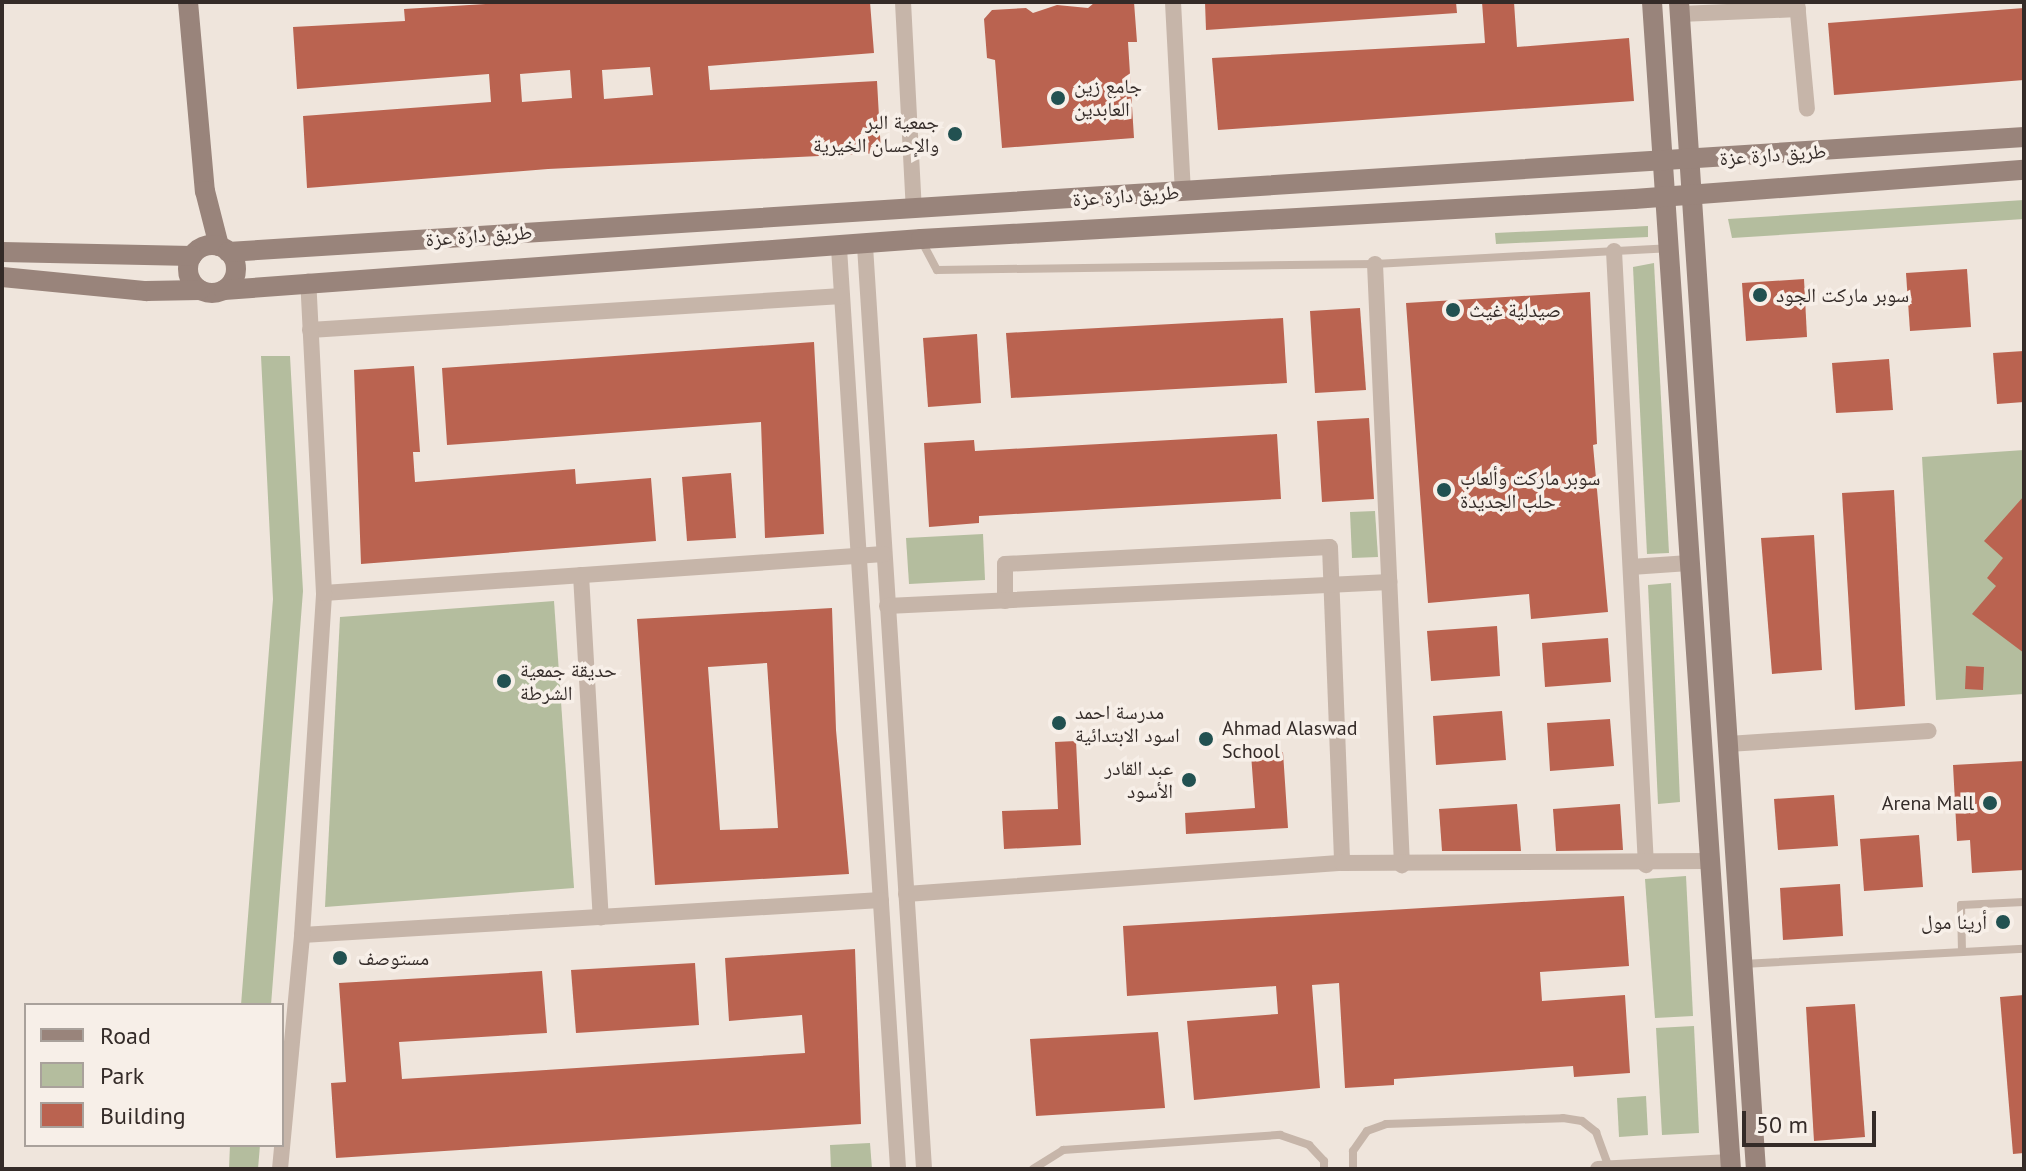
<!DOCTYPE html>
<html>
<head>
<meta charset="utf-8">
<style>
  body { margin:0 }
  #map { position:relative; width:2026px; height:1171px; overflow:hidden; background:#efe5dc; font-family:"PT Sans","Noto Naskh Arabic",sans-serif }
  div>[style] { position:absolute }
  [style*='--x'] { left:calc(var(--x)*1px); top:calc(var(--y)*1px); width:calc(var(--w)*1px); rotate:calc(var(--a)*1deg) }
  .green>* { inset:0; background:#b4bd9e }
  .building>* { inset:0; background:#ba6350 }
  .lane>* { height:8px; margin:-4px; padding:0 4px; transform-origin:4px; border-radius:4px; background:#c6b5a9 }
  .street>* { height:16px; margin:-8px; padding:0 8px; transform-origin:8px; border-radius:8px; background:#c6b5a9 }
  .secondary>* { height:20px; margin:-10px; padding:0 10px; transform-origin:10px; border-radius:10px; background:#99847b }
  .secondary>.ring { margin:-10px; padding:0; box-sizing:content-box; background:none; border:20px solid #99847b; border-radius:50% }
  .dots>* { width:22px; height:22px; translate:-50% -50%; box-sizing:border-box; border:4px solid #f7efe8; border-radius:50% }
  span { translate:-50% -50%; white-space:nowrap; text-align:center; line-height:1.15; -webkit-text-stroke:7px #f7efe8; paint-order:stroke }
  .poi-label { font-size:20px; color:#342b28 }
  .left { translate:0 -50%; text-align:left }
  .right { translate:-100% -50%; text-align:right }
  .street-label { font-size:20px; color:#342b28 }
  .frame { position:absolute; inset:0; border:4px solid #342b28; pointer-events:none }
  .legend { position:absolute; left:24px; top:1003px; width:260px; height:144px; box-sizing:border-box; background:#f7efe8; border:2px solid #a9a19b; margin:0; padding:10px 14px; list-style:none; font-size:24px; color:#342b28 }
  .legend li { display:flex; align-items:center; gap:16px; height:40px }
  .legend b { width:40px; border:2px solid #a9a19b }
  .scale { position:absolute; left:1742px; top:1111px; width:134px; height:36px; box-sizing:border-box; border:4px solid #342b28; border-top:0; padding-left:10px; font-size:24px; line-height:28px; white-space:nowrap; color:#342b28; -webkit-text-stroke:6px #f7efe8; paint-order:stroke }
</style>
</head>
<body>
<div id="map">
  <div class="green">
    <div style="clip-path:polygon(2024px 200px,2024px 219px,1732px 238px,1728px 219px)"></div>
    <div style="clip-path:polygon(1648px 226px,1648px 237px,1496px 244px,1495px 233px)"></div>
    <div style="clip-path:polygon(1654px 263px,1669px 553px,1647px 554px,1633px 267px)"></div>
    <div style="clip-path:polygon(261px 356px,290px 356px,303px 591px,271px 1005px,241px 1005px,273px 599px)"></div>
    <div style="clip-path:polygon(2024px 450px,2024px 694px,1936px 700px,1922px 457px)"></div>
    <div style="clip-path:polygon(1375px 511px,1378px 557px,1352px 558px,1350px 512px)"></div>
    <div style="clip-path:polygon(983px 534px,985px 580px,909px 584px,906px 538px)"></div>
    <div style="clip-path:polygon(1671px 583px,1680px 802px,1658px 804px,1648px 585px)"></div>
    <div style="clip-path:polygon(554px 601px,574px 888px,325px 907px,340px 617px)"></div>
    <div style="clip-path:polygon(1686px 876px,1693px 1016px,1655px 1018px,1645px 879px)"></div>
    <div style="clip-path:polygon(1694px 1026px,1699px 1133px,1662px 1135px,1656px 1028px)"></div>
    <div style="clip-path:polygon(1646px 1096px,1648px 1135px,1619px 1137px,1617px 1098px)"></div>
    <div style="clip-path:polygon(870px 1143px,872px 1169px,831px 1169px,830px 1145px)"></div>
    <div style="clip-path:polygon(230px 1145px,260px 1145px,258px 1169px,229px 1169px)"></div>
  </div>
  <div class="building">
    <div style="clip-path:polygon(evenodd,518px 2px,870px 2px,874px 53px,708px 66px,710px 90px,877px 81px,881px 153px,548px 169px,307px 188px,303px 116px,491px 102px,489px 74px,297px 89px,293px 27px,405px 21px,404px 9px,518px 2px,650px 67px,653px 95px,604px 99px,602px 70px,650px 67px,518px 2px,570px 70px,572px 98px,522px 102px,520px 74px,570px 70px)"></div>
    <div style="clip-path:polygon(1134px 2px,1137px 42px,1128px 42px,1134px 138px,1002px 148px,995px 60px,987px 58px,984px 19px,992px 10px,1026px 8px,1033px 13px,1057px 5px,1088px 8px,1094px 3px)"></div>
    <div style="clip-path:polygon(1205px 2px,1456px 2px,1457px 13px,1206px 30px)"></div>
    <div style="clip-path:polygon(1482px 2px,1514px 2px,1517px 47px,1629px 38px,1634px 101px,1218px 130px,1212px 58px,1485px 43px)"></div>
    <div style="clip-path:polygon(2024px 8px,2024px 80px,1834px 95px,1828px 23px)"></div>
    <div style="clip-path:polygon(1967px 269px,1971px 327px,1910px 331px,1906px 273px)"></div>
    <div style="clip-path:polygon(1804px 279px,1807px 337px,1746px 341px,1742px 283px)"></div>
    <div style="clip-path:polygon(1590px 292px,1597px 444px,1593px 445px,1608px 612px,1531px 619px,1529px 594px,1428px 603px,1406px 303px)"></div>
    <div style="clip-path:polygon(1360px 308px,1366px 390px,1315px 393px,1310px 311px)"></div>
    <div style="clip-path:polygon(1283px 318px,1287px 383px,1011px 398px,1006px 333px)"></div>
    <div style="clip-path:polygon(977px 334px,981px 403px,928px 407px,923px 338px)"></div>
    <div style="clip-path:polygon(814px 342px,824px 534px,765px 538px,761px 422px,447px 445px,442px 368px)"></div>
    <div style="clip-path:polygon(2024px 351px,2024px 402px,1997px 404px,1993px 353px)"></div>
    <div style="clip-path:polygon(1889px 359px,1893px 410px,1836px 413px,1832px 363px)"></div>
    <div style="clip-path:polygon(414px 366px,420px 452px,413px 452px,415px 482px,575px 469px,576px 484px,651px 478px,656px 541px,361px 564px,354px 370px)"></div>
    <div style="clip-path:polygon(1369px 418px,1374px 499px,1322px 502px,1317px 421px)"></div>
    <div style="clip-path:polygon(1277px 434px,1281px 499px,979px 516px,979px 523px,929px 527px,924px 443px,974px 440px,975px 451px)"></div>
    <div style="clip-path:polygon(731px 473px,736px 538px,687px 541px,682px 477px)"></div>
    <div style="clip-path:polygon(1894px 490px,1905px 706px,1855px 710px,1842px 493px)"></div>
    <div style="clip-path:polygon(2024px 496px,2024px 653px,1972px 614px,1996px 586px,1987px 578px,2003px 558px,1984px 541px)"></div>
    <div style="clip-path:polygon(1814px 535px,1822px 670px,1772px 674px,1761px 538px)"></div>
    <div style="clip-path:polygon(evenodd,832px 608px,836px 730px,849px 874px,655px 885px,637px 619px,832px 608px,767px 663px,778px 828px,720px 830px,708px 667px,767px 663px)"></div>
    <div style="clip-path:polygon(1497px 626px,1500px 676px,1431px 681px,1427px 631px)"></div>
    <div style="clip-path:polygon(1608px 638px,1611px 682px,1545px 687px,1542px 643px)"></div>
    <div style="clip-path:polygon(1966px 666px,1984px 667px,1983px 690px,1965px 689px)"></div>
    <div style="clip-path:polygon(1502px 711px,1506px 760px,1436px 765px,1433px 716px)"></div>
    <div style="clip-path:polygon(1610px 719px,1614px 766px,1550px 771px,1547px 723px)"></div>
    <div style="clip-path:polygon(1076px 741px,1081px 845px,1004px 849px,1002px 811px,1058px 809px,1055px 742px)"></div>
    <div style="clip-path:polygon(1283px 752px,1288px 828px,1186px 834px,1185px 813px,1255px 808px,1251px 754px)"></div>
    <div style="clip-path:polygon(2024px 761px,2024px 870px,1972px 873px,1970px 840px,1957px 841px,1953px 765px)"></div>
    <div style="clip-path:polygon(1834px 795px,1838px 846px,1778px 850px,1774px 799px)"></div>
    <div style="clip-path:polygon(1517px 804px,1521px 851px,1442px 851px,1439px 809px)"></div>
    <div style="clip-path:polygon(1620px 804px,1623px 850px,1556px 851px,1553px 809px)"></div>
    <div style="clip-path:polygon(1919px 835px,1923px 887px,1864px 891px,1860px 839px)"></div>
    <div style="clip-path:polygon(1840px 884px,1843px 936px,1783px 940px,1780px 888px)"></div>
    <div style="clip-path:polygon(1624px 896px,1629px 966px,1540px 972px,1542px 1001px,1625px 995px,1630px 1073px,1574px 1077px,1573px 1066px,1394px 1079px,1394px 1085px,1345px 1088px,1339px 983px,1312px 985px,1320px 1088px,1194px 1100px,1187px 1021px,1278px 1014px,1276px 986px,1127px 996px,1123px 926px)"></div>
    <div style="clip-path:polygon(855px 949px,861px 1124px,336px 1158px,331px 1083px,346px 1082px,339px 983px,542px 971px,547px 1033px,399px 1042px,402px 1079px,546px 1070px,805px 1053px,802px 1015px,729px 1021px,725px 958px)"></div>
    <div style="clip-path:polygon(695px 963px,699px 1025px,576px 1033px,571px 970px)"></div>
    <div style="clip-path:polygon(2024px 995px,2024px 1153px,2013px 1154px,2000px 997px)"></div>
    <div style="clip-path:polygon(1855px 1004px,1865px 1137px,1814px 1141px,1806px 1007px)"></div>
    <div style="clip-path:polygon(1158px 1032px,1165px 1108px,1036px 1116px,1030px 1039px)"></div>
  </div>
  <div class="lane">
    <div style="--x:921;--y:240;--w:34;--a:62"></div>
    <div style="--x:937;--y:270;--w:438;--a:-0.8"></div>
    <div style="--x:1375;--y:264;--w:293;--a:-3.1"></div>
    <div style="--x:1962;--y:952;--w:47;--a:-91.2"></div>
    <div style="--x:1961;--y:905;--w:63;--a:-2.7"></div>
    <div style="--x:1743;--y:964;--w:281;--a:-3.1"></div>
    <div style="--x:1033;--y:1169;--w:36;--a:-32"></div>
    <div style="--x:1063;--y:1150;--w:218;--a:-4"></div>
    <div style="--x:1280;--y:1135;--w:31;--a:19"></div>
    <div style="--x:1309;--y:1145;--w:22;--a:47"></div>
    <div style="--x:1324;--y:1161;--w:8;--a:90"></div>
    <div style="--x:1353;--y:1169;--w:18;--a:-90"></div>
    <div style="--x:1353;--y:1151;--w:24;--a:-55"></div>
    <div style="--x:1367;--y:1131;--w:20;--a:-20"></div>
    <div style="--x:1386;--y:1124;--w:177;--a:-1.9"></div>
    <div style="--x:1563;--y:1118;--w:19;--a:9"></div>
    <div style="--x:1582;--y:1121;--w:18;--a:38"></div>
    <div style="--x:1596;--y:1132;--w:38;--a:70"></div>
  </div>
  <div class="street">
    <div style="--x:903;--y:2;--w:207;--a:87"></div>
    <div style="--x:1173;--y:2;--w:190;--a:87"></div>
    <div style="--x:1797;--y:2;--w:107;--a:84.7"></div>
    <div style="--x:1680;--y:14;--w:118;--a:-2.4"></div>
    <div style="--x:865;--y:246;--w:925;--a:86.34"></div>
    <div style="--x:839;--y:248;--w:923;--a:86.33"></div>
    <div style="--x:1614;--y:251;--w:615;--a:87.02"></div>
    <div style="--x:1375;--y:264;--w:602;--a:87.43"></div>
    <div style="--x:310;--y:330;--w:533;--a:-3.66"></div>
    <div style="--x:1631;--y:567;--w:58;--a:-3.9"></div>
    <div style="--x:581;--y:575;--w:343;--a:86.7"></div>
    <div style="--x:324;--y:593;--w:561;--a:-3.98"></div>
    <div style="--x:1005;--y:601;--w:37;--a:-90"></div>
    <div style="--x:1005;--y:564;--w:325;--a:-3"></div>
    <div style="--x:1330;--y:547;--w:316;--a:87.8"></div>
    <div style="--x:887;--y:606;--w:503;--a:-2.74"></div>
    <div style="--x:1728;--y:744;--w:201;--a:-3.7"></div>
    <div style="--x:906;--y:894;--w:437;--a:-4.1"></div>
    <div style="--x:1342;--y:863;--w:368;--a:-0.3"></div>
    <div style="--x:302;--y:935;--w:580;--a:-3.46"></div>
    <div style="--x:280;--y:1169;--w:235;--a:-84.6"></div>
    <div style="--x:302;--y:935;--w:343;--a:-86.3"></div>
    <div style="--x:324;--y:593;--w:312;--a:-92.9"></div>
    <div style="--x:1598;--y:1169;--w:132;--a:-3"></div>
  </div>
  <div class="secondary">
    <div style="--x:188;--y:2;--w:190;--a:84.9"></div>
    <div style="--x:205;--y:191;--w:57;--a:75.7"></div>
    <div style="--x:1652;--y:2;--w:1170;--a:86.13"></div>
    <div style="--x:1679;--y:2;--w:1170;--a:86.23"></div>
    <div class="ring" style="left:188px;top:245px;width:28px;height:28px"></div>
    <div style="--x:2;--y:252;--w:190;--a:1.2"></div>
    <div style="--x:228;--y:252;--w:1800;--a:-3.66"></div>
    <div style="--x:2;--y:277;--w:145;--a:5.6"></div>
    <div style="--x:146;--y:291;--w:54;--a:-1.1"></div>
    <div style="--x:224;--y:290;--w:699;--a:-4.18"></div>
    <div style="--x:921;--y:239;--w:714;--a:-3.21"></div>
    <div style="--x:1634;--y:199;--w:391;--a:-4.3"></div>
  </div>
  <div class="dots">
    <div style="left:1058px;top:98px;background:#225151"></div>
    <div style="left:955px;top:134px;background:#225151"></div>
    <div style="left:1760px;top:295px;background:#225151"></div>
    <div style="left:1453px;top:310px;background:#225151"></div>
    <div style="left:1444px;top:490px;background:#225151"></div>
    <div style="left:504px;top:681px;background:#225151"></div>
    <div style="left:1059px;top:723px;background:#225151"></div>
    <div style="left:1206px;top:739px;background:#225151"></div>
    <div style="left:1189px;top:780px;background:#225151"></div>
    <div style="left:1990px;top:803px;background:#225151"></div>
    <div style="left:2003px;top:922px;background:#225151"></div>
    <div style="left:340px;top:958px;background:#225151"></div>
  </div>
  <div class="poi-label">
    <span class="left" style="left:1074px;top:98px">جامع زين<br>العابدين</span>
    <span class="right" style="left:939px;top:134px">جمعية البر<br>والإحسان الخيرية</span>
    <span class="left" style="left:1776px;top:295px">سوبر ماركت الجود</span>
    <span class="left" style="left:1469px;top:310px">صيدلية غيث</span>
    <span class="left" style="left:1460px;top:490px">سوبر ماركت وألعاب<br>حلب الجديدة</span>
    <span class="left" style="left:520px;top:682px">حديقة جمعية<br>الشرطة</span>
    <span class="left" style="left:1075px;top:724px">مدرسة احمد<br>اسود الابتدائية</span>
    <span class="left" style="left:1222px;top:740px">Ahmad Alaswad<br>School</span>
    <span class="right" style="left:1173px;top:780px">عبد القادر<br>الأسود</span>
    <span class="right" style="left:1974px;top:803px">Arena Mall</span>
    <span class="right" style="left:1987px;top:922px">أرينا مول</span>
    <span class="left" style="left:358px;top:958px">مستوصف</span>
  </div>
  <div class="street-label">
    <span style="left:1773px;top:155px;rotate:-4deg">طريق دارة عزة</span>
    <span style="left:1126px;top:196px;rotate:-4deg">طريق دارة عزة</span>
    <span style="left:479px;top:236px;rotate:-4deg">طريق دارة عزة</span>
  </div>
  <div class="frame"></div>
  <ul class="legend">
  <li><b style="height:10px;background:#99847b"></b>Road</li>
  <li><b style="height:22px;background:#b4bd9e"></b>Park</li>
  <li><b style="height:22px;background:#ba6350"></b>Building</li>
  </ul>
  <div class="scale">50 m</div>
</div>
</body>
</html>
